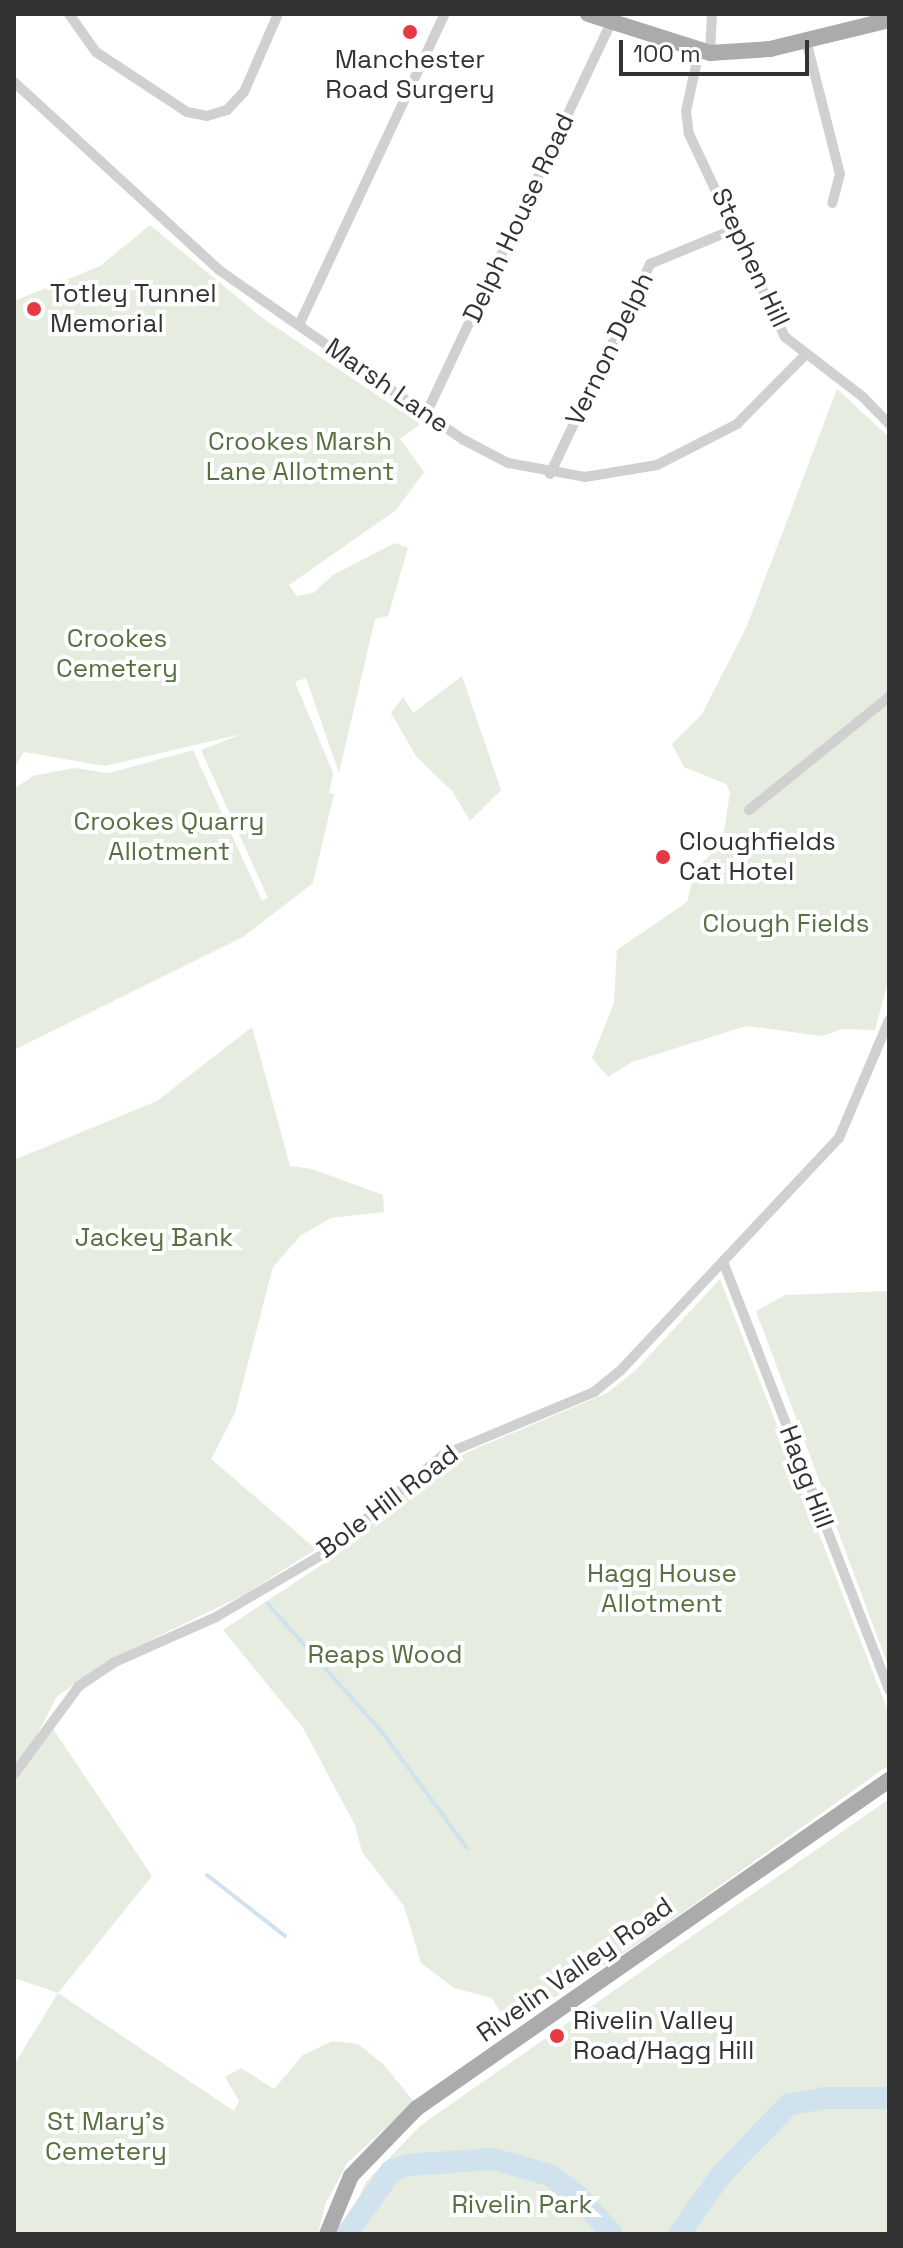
<!DOCTYPE html>
<html>
<head>
<meta charset="utf-8">
<style>
  body { margin:0 }
  #map { position:relative; width:903px; height:2248px; overflow:hidden; background:#fff; font-family:"Space Grotesk",sans-serif }
  div>[style] { position:absolute }
  [style*='--x'] { left:calc(var(--x)*1px); top:calc(var(--y)*1px); width:calc(var(--w)*1px); rotate:calc(var(--a)*1deg) }
  .green>* { inset:0; background:#e6ecdf }
  .stream>* { height:4px; margin:-2px; padding:0 2px; transform-origin:2px; border-radius:2px; background:#cfe2ee }
  .river>* { height:22px; margin:-11px; padding:0 11px; transform-origin:11px; border-radius:11px; background:#cfe2ee }
  .street>* { height:10px; margin:-5px; padding:0 5px; transform-origin:5px; border-radius:5px; background:#d0d0d0 }
  .primary>* { height:16px; margin:-8px; padding:0 8px; transform-origin:8px; border-radius:8px; background:#ababab }
  .dots>* { width:22px; height:22px; translate:-50% -50%; box-sizing:border-box; border:4px solid #fff; border-radius:50% }
  span { translate:-50% -50%; white-space:nowrap; text-align:center; line-height:1.15; -webkit-text-stroke:8px #fff; paint-order:stroke }
  .poi-label { font-size:26px; color:#333 }
  .left { translate:0 -50%; text-align:left }
  .street-label { font-size:26px; color:#333 }
  .park-label { font-size:26px; color:#56703f }
  .frame { position:absolute; inset:0; border:16px solid #333; pointer-events:none }
  .scale { position:absolute; left:619px; top:40px; width:190px; height:36px; box-sizing:border-box; border:4px solid #333; border-top:0; padding-left:10px; font-size:24px; line-height:28px; white-space:nowrap; color:#333; -webkit-text-stroke:6px #fff; paint-order:stroke }
</style>
</head>
<body>
<div id="map">
  <div class="green">
    <div style="clip-path:polygon(150px 225px,261px 317px,420px 424px,400px 439px,424px 472px,396px 510px,289px 585px,297px 596px,313px 593px,333px 575px,395px 543px,408px 548px,388px 616px,375px 619px,339px 773px,306px 678px,295px 682px,333px 773px,329px 793px,334px 794px,313px 883px,243px 937px,14px 1050px,14px 789px,33px 776px,74px 768px,109px 773px,193px 750px,262px 901px,268px 898px,201px 750px,242px 734px,105px 766px,24px 752px,14px 768px,14px 301px,100px 266px)"></div>
    <div style="clip-path:polygon(837px 389px,889px 437px,889px 978px,875px 1030px,843px 1029px,822px 1036px,746px 1026px,632px 1062px,608px 1077px,592px 1058px,614px 1003px,617px 950px,687px 902px,695px 869px,720px 846px,724px 832px,730px 792px,726px 784px,684px 767px,672px 744px,702px 714px,747px 626px)"></div>
    <div style="clip-path:polygon(462px 676px,501px 790px,470px 821px,452px 791px,416px 756px,391px 713px,403px 697px,413px 713px)"></div>
    <div style="clip-path:polygon(252px 1027px,290px 1166px,312px 1169px,383px 1195px,384px 1212px,331px 1218px,300px 1236px,273px 1267px,235px 1413px,211px 1459px,316px 1549px,247px 1593px,114px 1658px,57px 1696px,29px 1750px,49px 1723px,152px 1876px,58px 1993px,234px 2111px,239px 2101px,225px 2077px,241px 2068px,274px 2089px,303px 2055px,332px 2041px,358px 2044px,384px 2065px,414px 2102px,347px 2163px,325px 2205px,318px 2234px,14px 2234px,14px 2065px,58px 1993px,14px 1978px,14px 1160px,157px 1101px)"></div>
    <div style="clip-path:polygon(720px 1279px,889px 1714px,889px 1765px,651px 1935px,509px 2027px,492px 1998px,454px 1988px,421px 1963px,404px 1906px,362px 1852px,355px 1825px,303px 1728px,223px 1630px,337px 1555px,413px 1486px,470px 1451px,607px 1393px,635px 1371px)"></div>
    <div style="clip-path:polygon(889px 1291px,889px 1668px,756px 1311px,785px 1295px)"></div>
    <div style="clip-path:polygon(889px 1799px,889px 2091px,817px 2091px,780px 2103px,702px 2182px,668px 2234px,624px 2234px,585px 2192px,512px 2153px,500px 2154px,504px 2169px,528px 2173px,555px 2189px,600px 2234px,342px 2234px,366px 2182px,421px 2125px)"></div>
    <div style="clip-path:polygon(822px 2103px,889px 2104px,889px 2234px,684px 2234px,732px 2169px,786px 2114px)"></div>
  </div>
  <div class="stream">
    <div style="--x:267;--y:1603;--w:173;--a:48.3"></div>
    <div style="--x:382;--y:1732;--w:144;--a:53.8"></div>
    <div style="--x:207;--y:1875;--w:99;--a:38"></div>
  </div>
  <div class="river">
    <div style="--x:347;--y:2234;--w:77;--a:-55.1"></div>
    <div style="--x:391;--y:2171;--w:18;--a:-19"></div>
    <div style="--x:408;--y:2165;--w:85;--a:-4"></div>
    <div style="--x:493;--y:2159;--w:59;--a:15.7"></div>
    <div style="--x:550;--y:2175;--w:34;--a:37"></div>
    <div style="--x:577;--y:2195;--w:52;--a:48.1"></div>
    <div style="--x:679;--y:2234;--w:71;--a:-54.7"></div>
    <div style="--x:720;--y:2176;--w:98;--a:-46.2"></div>
    <div style="--x:788;--y:2105;--w:37;--a:-11"></div>
    <div style="--x:824;--y:2098;--w:65;--a:0"></div>
  </div>
  <div class="street">
    <div style="--x:69;--y:14;--w:47;--a:54.6"></div>
    <div style="--x:96;--y:52;--w:109;--a:33.4"></div>
    <div style="--x:187;--y:112;--w:20;--a:11"></div>
    <div style="--x:207;--y:116;--w:21;--a:-17"></div>
    <div style="--x:227;--y:110;--w:25;--a:-47"></div>
    <div style="--x:244;--y:92;--w:85;--a:-66.4"></div>
    <div style="--x:806;--y:40;--w:138;--a:75.8"></div>
    <div style="--x:840;--y:174;--w:30;--a:105"></div>
    <div style="--x:699;--y:52;--w:60;--a:102.4"></div>
    <div style="--x:686;--y:111;--w:23;--a:83"></div>
    <div style="--x:689;--y:134;--w:225;--a:64.7"></div>
    <div style="--x:785;--y:337;--w:98;--a:37.6"></div>
    <div style="--x:863;--y:397;--w:37;--a:46"></div>
    <div style="--x:710;--y:53;--w:39;--a:-87"></div>
    <div style="--x:14;--y:82;--w:278;--a:42.5"></div>
    <div style="--x:219;--y:270;--w:298;--a:34.8"></div>
    <div style="--x:464;--y:440;--w:50;--a:27.6"></div>
    <div style="--x:508;--y:463;--w:78;--a:10.3"></div>
    <div style="--x:585;--y:477;--w:73;--a:-9.5"></div>
    <div style="--x:657;--y:465;--w:90;--a:-27.1"></div>
    <div style="--x:737;--y:424;--w:97;--a:-45.4"></div>
    <div style="--x:299;--y:325;--w:344;--a:-64.9"></div>
    <div style="--x:426;--y:414;--w:433;--a:-64.7"></div>
    <div style="--x:550;--y:474;--w:233;--a:-64.5"></div>
    <div style="--x:650;--y:264;--w:94;--a:-22.5"></div>
    <div style="--x:749;--y:810;--w:180;--a:-38.9"></div>
    <div style="--x:724;--y:1264;--w:457;--a:68.8"></div>
    <div style="--x:14;--y:1774;--w:109;--a:-53.5"></div>
    <div style="--x:79;--y:1686;--w:43;--a:-33.7"></div>
    <div style="--x:115;--y:1662;--w:111;--a:-24"></div>
    <div style="--x:216;--y:1617;--w:126;--a:-30.4"></div>
    <div style="--x:325;--y:1553;--w:153;--a:-39.7"></div>
    <div style="--x:443;--y:1455;--w:164;--a:-22.6"></div>
    <div style="--x:594;--y:1392;--w:33;--a:-39"></div>
    <div style="--x:620;--y:1371;--w:320;--a:-46.8"></div>
    <div style="--x:839;--y:1138;--w:128;--a:-67"></div>
  </div>
  <div class="primary">
    <div style="--x:588;--y:14;--w:128;--a:17.7"></div>
    <div style="--x:710;--y:53;--w:60;--a:-3.8"></div>
    <div style="--x:770;--y:49;--w:122;--a:-13.7"></div>
    <div style="--x:327;--y:2234;--w:63;--a:-67.5"></div>
    <div style="--x:351;--y:2176;--w:95;--a:-45.9"></div>
    <div style="--x:417;--y:2108;--w:575;--a:-34.8"></div>
  </div>
  <div class="dots">
    <div style="left:410px;top:32px;background:#e63946"></div>
    <div style="left:34px;top:309px;background:#e63946"></div>
    <div style="left:663px;top:857px;background:#e63946"></div>
    <div style="left:557px;top:2036px;background:#e63946"></div>
  </div>
  <div class="poi-label">
    <span style="left:410px;top:75px">Manchester<br>Road Surgery</span>
    <span class="left" style="left:50px;top:309px">Totley Tunnel<br>Memorial</span>
    <span class="left" style="left:679px;top:857px">Cloughfields<br>Cat Hotel</span>
    <span class="left" style="left:573px;top:2036px">Rivelin Valley<br>Road/Hagg Hill</span>
  </div>
  <div class="street-label">
    <span style="left:519px;top:218px;rotate:-65deg">Delph House Road</span>
    <span style="left:750px;top:258px;rotate:65deg">Stephen Hill</span>
    <span style="left:610px;top:349px;rotate:-64deg">Vernon Delph</span>
    <span style="left:387px;top:386px;rotate:35deg">Marsh Lane</span>
    <span style="left:806px;top:1477px;rotate:69deg">Hagg Hill</span>
    <span style="left:388px;top:1502px;rotate:-37deg">Bole Hill Road</span>
    <span style="left:575px;top:1970px;rotate:-35deg">Rivelin Valley Road</span>
  </div>
  <div class="park-label">
    <span style="left:300px;top:457px">Crookes Marsh<br>Lane Allotment</span>
    <span style="left:117px;top:654px">Crookes<br>Cemetery</span>
    <span style="left:169px;top:837px">Crookes Quarry<br>Allotment</span>
    <span style="left:786px;top:924px">Clough Fields</span>
    <span style="left:154px;top:1238px">Jackey Bank</span>
    <span style="left:662px;top:1589px">Hagg House<br>Allotment</span>
    <span style="left:385px;top:1655px">Reaps Wood</span>
    <span style="left:106px;top:2137px">St Mary's<br>Cemetery</span>
    <span style="left:522px;top:2205px">Rivelin Park</span>
  </div>
  <div class="frame"></div>
  <div class="scale">100 m</div>
</div>
</body>
</html>
